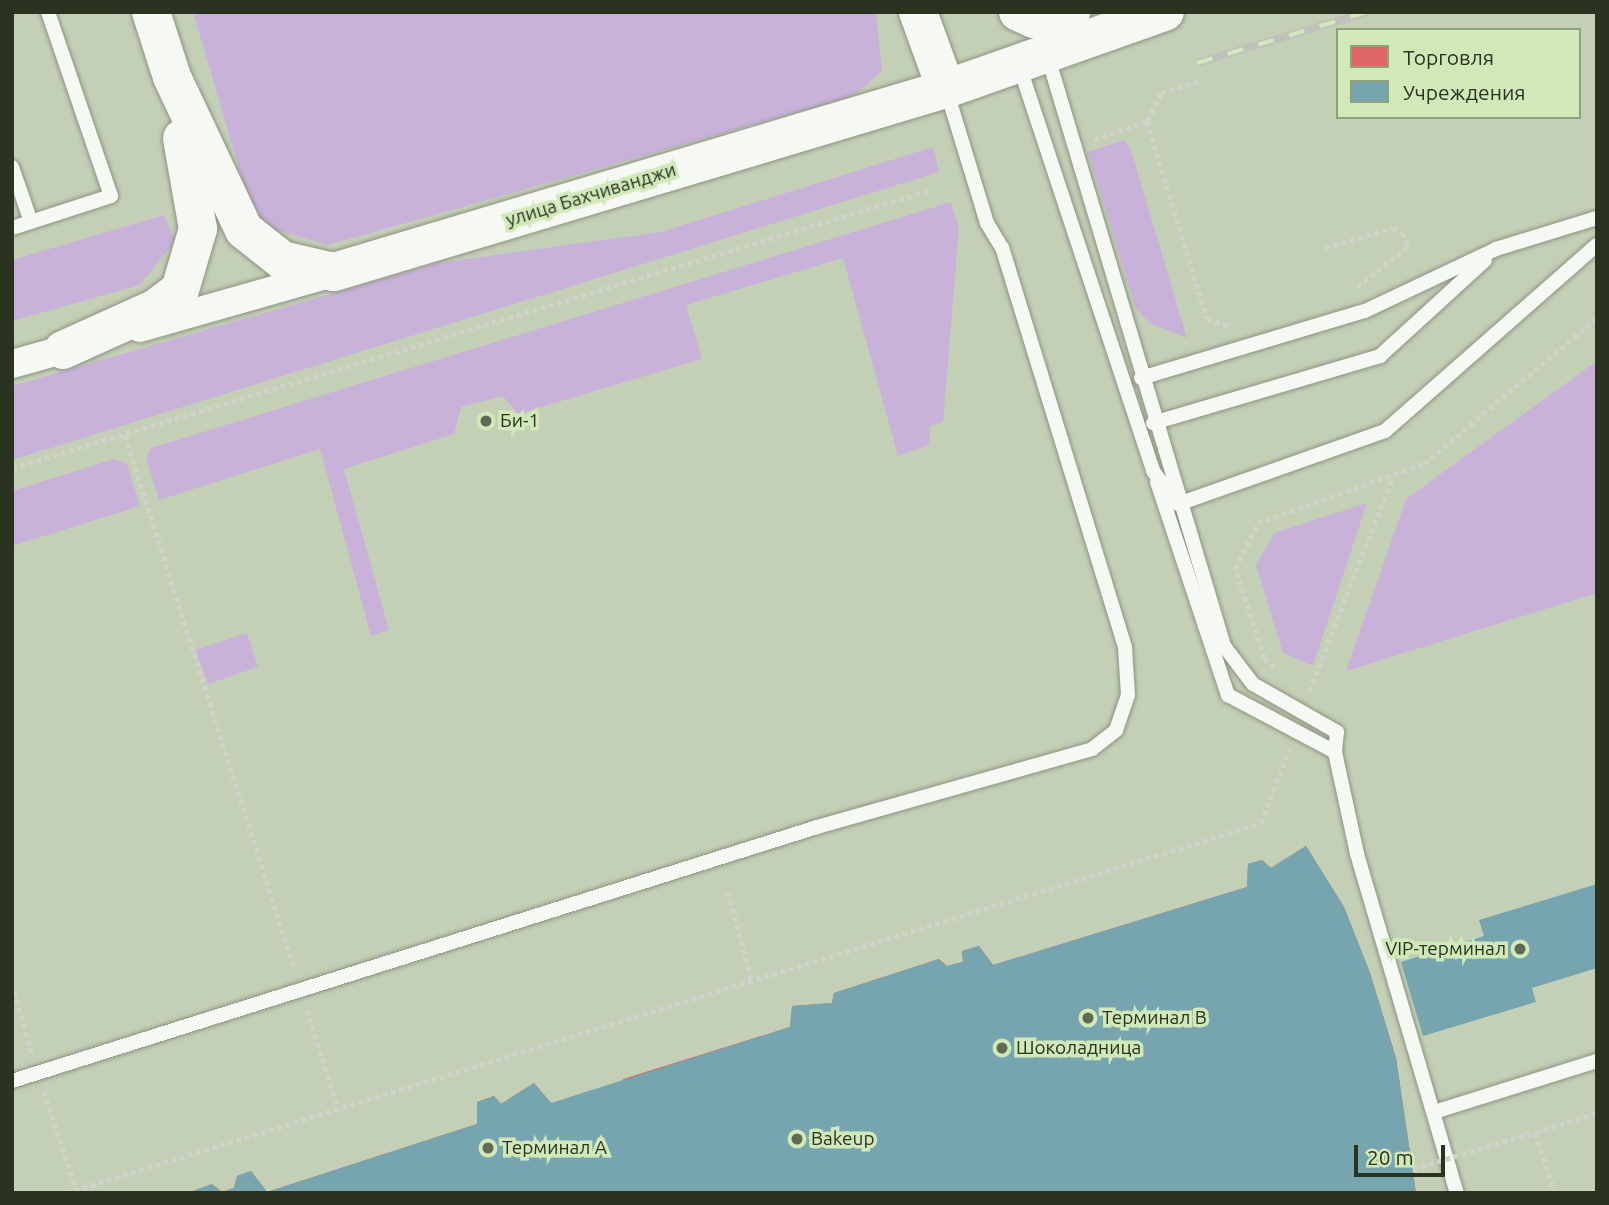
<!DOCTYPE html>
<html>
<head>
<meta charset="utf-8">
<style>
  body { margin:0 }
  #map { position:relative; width:1609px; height:1205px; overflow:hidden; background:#c4d0b6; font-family:Ubuntu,sans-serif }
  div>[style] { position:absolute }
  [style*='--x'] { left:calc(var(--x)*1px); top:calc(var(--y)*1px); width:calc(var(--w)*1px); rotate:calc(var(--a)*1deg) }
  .green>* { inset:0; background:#c9b2da }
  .shops>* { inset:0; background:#e06666 }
  .public>* { inset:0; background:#76a5af }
  .path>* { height:4.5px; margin-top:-2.25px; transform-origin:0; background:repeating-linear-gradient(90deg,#cfd3ca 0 5px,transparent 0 8.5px) }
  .roads { filter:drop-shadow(0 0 2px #8b9581) drop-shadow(0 0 2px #8b9581) }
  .lane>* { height:14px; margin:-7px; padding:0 7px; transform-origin:7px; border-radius:7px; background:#f6f8f4 }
  .street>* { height:28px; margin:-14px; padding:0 14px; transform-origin:14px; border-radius:14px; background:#f6f8f4 }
  .secondary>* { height:38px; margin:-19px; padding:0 19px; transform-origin:19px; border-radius:19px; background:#f6f8f4 }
  .highway>* { height:38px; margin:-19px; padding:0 19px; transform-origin:19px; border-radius:19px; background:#f6f8f4 }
  .rail>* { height:8px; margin-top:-4px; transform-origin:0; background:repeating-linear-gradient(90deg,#d1e9b9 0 16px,#bfc2bb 0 32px); box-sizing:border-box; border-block:2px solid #bfc2bb }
  .path-bridge>* { height:4.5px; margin-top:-2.25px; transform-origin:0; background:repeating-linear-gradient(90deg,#cfd3ca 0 5px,transparent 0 8.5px) }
  .dots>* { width:19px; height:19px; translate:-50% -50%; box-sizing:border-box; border:4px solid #d1e9b9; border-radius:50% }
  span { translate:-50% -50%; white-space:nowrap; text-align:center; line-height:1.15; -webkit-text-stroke:7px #d1e9b9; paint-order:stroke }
  .street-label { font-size:19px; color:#2a3220 }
  .poi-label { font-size:19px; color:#2a3220 }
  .left { translate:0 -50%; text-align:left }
  .right { translate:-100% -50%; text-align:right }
  .frame { position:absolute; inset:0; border:14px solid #2a3220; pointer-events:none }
  .legend { position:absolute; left:1336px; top:28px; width:245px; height:91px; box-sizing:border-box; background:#d1e9b9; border:2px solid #8ea07c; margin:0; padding:9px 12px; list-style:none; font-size:21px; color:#2a3220 }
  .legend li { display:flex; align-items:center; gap:14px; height:35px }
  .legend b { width:35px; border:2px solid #8ea07c }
  .scale { position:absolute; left:1354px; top:1145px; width:91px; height:32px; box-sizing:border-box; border:4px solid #2a3220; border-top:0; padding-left:9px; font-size:21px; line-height:24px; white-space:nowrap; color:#2a3220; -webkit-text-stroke:5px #d1e9b9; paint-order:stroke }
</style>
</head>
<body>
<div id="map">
  <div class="green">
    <div style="clip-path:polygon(193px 12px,876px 12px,882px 71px,854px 96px,328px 245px,269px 228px,248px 199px)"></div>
    <div style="clip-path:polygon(1124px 140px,1130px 147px,1187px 338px,1151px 324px,1136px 309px,1088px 152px)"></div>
    <div style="clip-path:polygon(933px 147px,939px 172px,12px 460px,12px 386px,438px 263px,661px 232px)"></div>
    <div style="clip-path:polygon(951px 202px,959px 228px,943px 422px,930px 426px,929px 445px,898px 456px,843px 258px,686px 305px,702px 359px,518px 414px,503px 396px,461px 407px,454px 434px,344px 469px,389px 630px,371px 636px,320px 449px,159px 500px,146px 458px,151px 448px)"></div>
    <div style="clip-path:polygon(164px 215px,175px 241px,140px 285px,12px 321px,12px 260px)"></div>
    <div style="clip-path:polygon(1597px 361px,1597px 593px,1346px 671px,1406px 499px)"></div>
    <div style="clip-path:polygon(114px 459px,127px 464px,140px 506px,12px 546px,12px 491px)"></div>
    <div style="clip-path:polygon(1367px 503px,1313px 666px,1283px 653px,1256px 565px,1274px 533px)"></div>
    <div style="clip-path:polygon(247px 633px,258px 667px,208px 684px,195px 650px)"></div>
  </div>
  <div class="shops">
    <div style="clip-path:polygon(1306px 846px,1344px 907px,1370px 973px,1396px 1058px,1416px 1193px,651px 1193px,623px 1079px,790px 1027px,792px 1006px,832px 1003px,834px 993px,939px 959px,947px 966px,963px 962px,962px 951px,979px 946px,993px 965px,1247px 887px,1248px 864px,1262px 860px,1271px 868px)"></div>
    <div style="clip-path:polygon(534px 1083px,551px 1103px,593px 1193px,188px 1193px,212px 1184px,222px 1192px,234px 1188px,237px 1176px,251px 1171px,267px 1192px,477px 1124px,477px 1102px,494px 1096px,501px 1104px)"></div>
  </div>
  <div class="public">
    <div style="clip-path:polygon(1306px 846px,1344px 907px,1370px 973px,1396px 1058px,1416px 1193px,188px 1193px,212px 1184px,222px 1192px,234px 1188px,237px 1176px,251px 1171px,267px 1192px,477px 1124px,477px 1102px,494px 1096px,501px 1104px,534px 1083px,551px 1103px,790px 1027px,792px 1006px,832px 1003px,834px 993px,939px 959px,947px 966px,963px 962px,962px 951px,979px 946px,993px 965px,1247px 887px,1248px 864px,1262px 860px,1271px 868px)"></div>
    <div style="clip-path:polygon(1597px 884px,1597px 968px,1532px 988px,1536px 1002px,1423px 1036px,1401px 962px,1484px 936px,1479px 920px)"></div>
  </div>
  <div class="path">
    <div style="--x:1147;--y:121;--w:207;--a:73.1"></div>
    <div style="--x:1207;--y:319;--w:24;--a:17"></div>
    <div style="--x:1094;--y:140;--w:56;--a:-19.7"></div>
    <div style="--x:1147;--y:121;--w:31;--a:-63"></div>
    <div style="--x:1161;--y:93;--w:41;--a:-17.1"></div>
    <div style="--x:1325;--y:248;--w:71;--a:-16.4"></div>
    <div style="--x:1393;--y:228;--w:11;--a:27"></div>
    <div style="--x:1403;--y:233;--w:15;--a:70"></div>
    <div style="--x:1408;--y:247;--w:66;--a:141.7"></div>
    <div style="--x:125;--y:435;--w:562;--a:72.4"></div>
    <div style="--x:12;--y:468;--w:957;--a:-16.83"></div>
    <div style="--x:1274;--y:668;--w:14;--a:-135"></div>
    <div style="--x:1264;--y:658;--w:94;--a:-108"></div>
    <div style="--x:1235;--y:569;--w:51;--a:-63.4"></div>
    <div style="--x:1258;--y:523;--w:176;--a:-19.6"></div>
    <div style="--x:1424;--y:464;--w:226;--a:-40.2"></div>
    <div style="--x:1309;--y:691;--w:228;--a:-68.6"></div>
    <div style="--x:728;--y:892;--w:92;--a:74.9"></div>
    <div style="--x:12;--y:983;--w:73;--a:74.1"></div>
    <div style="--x:307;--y:1010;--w:102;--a:72.3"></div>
    <div style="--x:44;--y:1091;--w:103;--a:71.9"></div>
    <div style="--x:1535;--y:1133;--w:63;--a:71.6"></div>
    <div style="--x:66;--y:1193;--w:1251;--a:-17.2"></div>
    <div style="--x:1261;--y:823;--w:79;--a:-69.3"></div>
  </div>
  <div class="roads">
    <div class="lane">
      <div style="--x:1047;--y:54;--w:618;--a:73.35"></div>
      <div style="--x:1224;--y:646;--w:48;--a:52.7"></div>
      <div style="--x:1253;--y:684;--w:97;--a:29.7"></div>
      <div style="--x:1337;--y:732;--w:20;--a:96"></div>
      <div style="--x:1335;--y:752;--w:104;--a:77.8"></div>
      <div style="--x:1357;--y:854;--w:353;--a:73.6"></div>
      <div style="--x:1019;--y:65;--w:428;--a:71.7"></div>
      <div style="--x:1153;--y:471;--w:41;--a:52.9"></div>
      <div style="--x:1178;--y:504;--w:219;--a:-19.4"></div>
      <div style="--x:1385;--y:431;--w:282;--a:-41.3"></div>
      <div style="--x:12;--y:167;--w:58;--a:70.9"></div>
      <div style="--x:12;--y:228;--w:104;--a:-17.9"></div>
      <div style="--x:111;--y:196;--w:194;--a:-108.9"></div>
      <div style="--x:1141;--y:378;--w:234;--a:-16.7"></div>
      <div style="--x:1365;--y:311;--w:145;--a:-25.3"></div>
      <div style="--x:1496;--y:249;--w:106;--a:-17.1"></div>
      <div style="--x:1153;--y:423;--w:237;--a:-16.4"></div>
      <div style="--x:1380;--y:356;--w:142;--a:-42.4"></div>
      <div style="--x:1157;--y:482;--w:225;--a:71.6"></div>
      <div style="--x:1228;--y:695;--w:121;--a:28"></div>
      <div style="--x:12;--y:1081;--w:844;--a:-17.51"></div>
      <div style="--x:817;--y:827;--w:286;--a:-15.8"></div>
      <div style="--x:1092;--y:749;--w:31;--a:-38"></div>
      <div style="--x:1116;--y:730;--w:37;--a:-71"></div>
      <div style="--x:1128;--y:695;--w:48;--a:-93.6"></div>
      <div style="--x:1125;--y:647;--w:418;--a:-107.1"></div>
      <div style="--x:1002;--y:248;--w:29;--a:-121"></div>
      <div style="--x:987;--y:223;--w:140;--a:-107"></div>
      <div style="--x:1434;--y:1112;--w:171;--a:-17.4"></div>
    </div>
    <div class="street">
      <div style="--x:140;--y:328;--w:201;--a:-15.9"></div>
      <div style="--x:12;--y:364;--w:71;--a:-15.6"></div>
    </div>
    <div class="secondary">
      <div style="--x:1018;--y:12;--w:17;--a:24"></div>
      <div style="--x:1034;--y:19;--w:38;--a:-11"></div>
      <div style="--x:946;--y:89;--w:232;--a:-19.4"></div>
    </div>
    <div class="highway">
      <div style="--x:151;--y:12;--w:68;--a:72.1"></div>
      <div style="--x:172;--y:77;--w:169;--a:64.8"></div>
      <div style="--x:244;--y:230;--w:48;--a:38.3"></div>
      <div style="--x:282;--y:260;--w:53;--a:13"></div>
      <div style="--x:334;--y:272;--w:639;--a:-16.65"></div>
      <div style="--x:946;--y:89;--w:82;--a:-110"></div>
      <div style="--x:63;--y:350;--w:102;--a:-24.3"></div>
      <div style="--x:156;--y:308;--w:30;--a:-37"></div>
      <div style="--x:180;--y:290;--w:64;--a:-73.6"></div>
      <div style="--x:198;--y:229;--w:92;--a:-100"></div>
    </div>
  </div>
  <div class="rail">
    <div style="--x:1197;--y:63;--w:177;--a:-16.7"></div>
  </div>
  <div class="path-bridge">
    <div style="--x:1413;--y:1169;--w:192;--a:-16.9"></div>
  </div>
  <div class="dots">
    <div style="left:486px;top:421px;background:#606954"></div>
    <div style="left:1520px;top:949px;background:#606954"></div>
    <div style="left:1088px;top:1018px;background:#606954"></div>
    <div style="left:1002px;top:1048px;background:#606954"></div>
    <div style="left:797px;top:1139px;background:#606954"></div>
    <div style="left:488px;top:1148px;background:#606954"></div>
  </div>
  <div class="street-label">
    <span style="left:591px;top:195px;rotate:-17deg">улица Бахчиванджи</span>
  </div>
  <div class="poi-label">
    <span class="left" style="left:500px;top:421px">Би-1</span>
    <span class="right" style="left:1506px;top:949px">VIP-терминал</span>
    <span class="left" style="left:1102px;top:1018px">Терминал B</span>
    <span class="left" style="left:1016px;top:1048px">Шоколадница</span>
    <span class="left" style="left:811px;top:1139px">Bakeup</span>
    <span class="left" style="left:502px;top:1148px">Терминал А</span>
  </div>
  <div class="frame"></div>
  <ul class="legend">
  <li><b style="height:19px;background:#e06666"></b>Торговля</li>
  <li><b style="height:19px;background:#76a5af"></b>Учреждения</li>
  </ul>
  <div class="scale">20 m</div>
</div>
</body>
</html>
